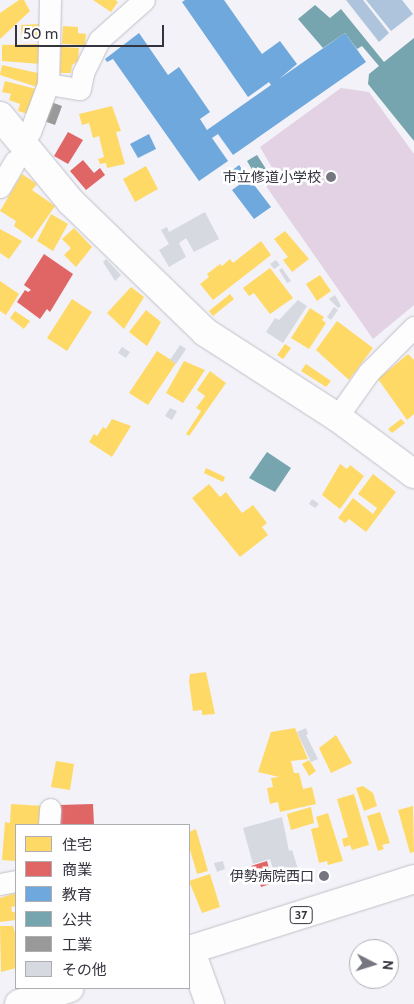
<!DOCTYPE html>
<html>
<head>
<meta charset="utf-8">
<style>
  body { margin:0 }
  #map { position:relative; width:414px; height:1004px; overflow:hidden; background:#f2f2f8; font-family:Cabin,"Noto Sans JP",sans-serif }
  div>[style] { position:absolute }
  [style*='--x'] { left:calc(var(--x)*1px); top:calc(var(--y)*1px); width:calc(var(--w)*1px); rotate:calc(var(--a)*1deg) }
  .green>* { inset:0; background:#e2d2e4 }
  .water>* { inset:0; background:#adc4dc }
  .homes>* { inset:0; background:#ffd966 }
  .shops>* { inset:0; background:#e06666 }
  .schools>* { inset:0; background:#6fa8dc }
  .public>* { inset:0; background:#76a5af }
  .industry>* { inset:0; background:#999 }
  .building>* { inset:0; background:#d7d9e1 }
  .roads { filter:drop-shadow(0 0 1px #c0c0c8) drop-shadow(0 0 1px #c0c0c8) }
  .street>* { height:21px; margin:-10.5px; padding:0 10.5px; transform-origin:10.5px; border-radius:10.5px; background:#fdfdfe }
  .secondary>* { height:28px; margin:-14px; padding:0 14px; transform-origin:14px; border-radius:14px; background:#fdfdfe }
  .primary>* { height:28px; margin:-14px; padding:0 14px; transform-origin:14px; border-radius:14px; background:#fdfdfe }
  .dots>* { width:14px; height:14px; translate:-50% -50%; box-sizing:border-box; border:2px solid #fff; border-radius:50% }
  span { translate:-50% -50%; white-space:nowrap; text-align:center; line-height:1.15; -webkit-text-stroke:5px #fff; paint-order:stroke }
  .shield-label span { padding:1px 4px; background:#fff; border:1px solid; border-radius:4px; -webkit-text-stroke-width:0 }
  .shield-label { font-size:12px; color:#34343f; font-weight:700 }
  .poi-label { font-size:14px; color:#34343f }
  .right { translate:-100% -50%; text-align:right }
  .legend { position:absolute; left:15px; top:824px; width:175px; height:165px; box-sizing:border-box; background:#fff; border:1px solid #aeaeb2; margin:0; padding:6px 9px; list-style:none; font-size:15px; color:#34343f }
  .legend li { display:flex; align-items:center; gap:10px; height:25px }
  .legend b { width:25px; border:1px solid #aeaeb2 }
  .north { position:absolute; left:349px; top:939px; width:50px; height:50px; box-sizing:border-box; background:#fff; border:1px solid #aeaeb2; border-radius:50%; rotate:95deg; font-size:14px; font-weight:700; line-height:20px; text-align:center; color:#34343f }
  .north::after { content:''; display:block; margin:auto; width:18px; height:22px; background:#767680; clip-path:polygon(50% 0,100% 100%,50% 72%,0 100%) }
  .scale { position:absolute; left:15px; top:25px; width:149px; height:22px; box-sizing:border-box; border:2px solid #34343f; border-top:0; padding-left:6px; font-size:15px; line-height:18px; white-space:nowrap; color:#34343f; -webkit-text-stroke:4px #fff; paint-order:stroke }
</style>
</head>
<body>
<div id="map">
  <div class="green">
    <div style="clip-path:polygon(341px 88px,369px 92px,414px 154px,414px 305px,373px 339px,261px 179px,274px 171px,260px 147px)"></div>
  </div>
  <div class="water">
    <div style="clip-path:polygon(346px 0,363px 0,389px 33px,379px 42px)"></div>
    <div style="clip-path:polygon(366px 0,402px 0,413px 14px,391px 31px)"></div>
  </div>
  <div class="homes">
    <div style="clip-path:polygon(19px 0,24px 0,30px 11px,0 39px,0 13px)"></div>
    <div style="clip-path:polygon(93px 0,115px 0,118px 2px,111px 12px)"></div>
    <div style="clip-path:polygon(42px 24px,43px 39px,22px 40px,21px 25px)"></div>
    <div style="clip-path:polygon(63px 26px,78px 27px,78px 33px,86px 34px,85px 45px,62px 44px)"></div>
    <div style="clip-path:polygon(40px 44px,40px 64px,2px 61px,2px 45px)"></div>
    <div style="clip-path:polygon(61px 47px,79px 48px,78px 61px,72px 65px,71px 73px,60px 73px)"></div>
    <div style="clip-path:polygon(2px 65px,42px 74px,37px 87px,0 75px)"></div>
    <div style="clip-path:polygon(5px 81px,36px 89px,28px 114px,18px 111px,20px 104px,9px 100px,11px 94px,2px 92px)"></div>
    <div style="clip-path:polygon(112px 106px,121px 131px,116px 132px,125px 164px,107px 168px,106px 163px,100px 164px,98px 159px,104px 157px,99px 136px,93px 138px,89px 123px,82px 125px,79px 114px)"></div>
    <div style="clip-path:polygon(146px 166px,158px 189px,135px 202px,123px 179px)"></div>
    <div style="clip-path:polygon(22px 174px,37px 184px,32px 190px,55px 206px,32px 239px,14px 226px,16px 221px,0 211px)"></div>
    <div style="clip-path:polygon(51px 214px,68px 224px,53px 251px,37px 241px)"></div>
    <div style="clip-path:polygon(74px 228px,92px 247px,76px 267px,64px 255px,71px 248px,62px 239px)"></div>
    <div style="clip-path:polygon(0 229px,22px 241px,9px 259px,0 253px)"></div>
    <div style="clip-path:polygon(285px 231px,309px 259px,292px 272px,283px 260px,288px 257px,274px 239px)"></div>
    <div style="clip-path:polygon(261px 241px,271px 255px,213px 300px,200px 284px,209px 277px,207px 274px,220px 264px,222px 266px,230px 259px,233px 263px)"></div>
    <div style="clip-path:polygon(270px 268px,293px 298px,270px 314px,254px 293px,249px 296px,243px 288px)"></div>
    <div style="clip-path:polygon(320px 275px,331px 291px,317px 301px,306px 284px)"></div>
    <div style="clip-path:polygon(0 281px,19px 294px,6px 315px,0 311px)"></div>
    <div style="clip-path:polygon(131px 287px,144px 297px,124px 329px,107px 313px)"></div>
    <div style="clip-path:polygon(230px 294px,234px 299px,213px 316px,209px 311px)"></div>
    <div style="clip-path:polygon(72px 299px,92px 312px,67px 351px,47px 338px)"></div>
    <div style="clip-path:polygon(310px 308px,324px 317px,322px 320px,326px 323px,309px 349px,291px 338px)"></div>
    <div style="clip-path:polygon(146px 310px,161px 322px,147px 346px,129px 332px)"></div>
    <div style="clip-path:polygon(15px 311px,30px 321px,24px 329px,10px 318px)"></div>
    <div style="clip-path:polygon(337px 321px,373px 348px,349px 380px,316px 350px)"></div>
    <div style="clip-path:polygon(285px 344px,291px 348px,283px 359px,277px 355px)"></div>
    <div style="clip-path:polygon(157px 351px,176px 363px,148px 405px,129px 393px)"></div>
    <div style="clip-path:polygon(408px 354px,414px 360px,414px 414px,407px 420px,378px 379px)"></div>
    <div style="clip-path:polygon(184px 361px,205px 370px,183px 403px,166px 393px)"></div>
    <div style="clip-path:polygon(306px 364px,331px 381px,326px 387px,301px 371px)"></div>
    <div style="clip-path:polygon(210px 371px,226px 383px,189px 436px,186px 434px,201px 411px,196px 408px,205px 396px,197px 390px)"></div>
    <div style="clip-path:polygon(112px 419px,131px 426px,112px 457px,89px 442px,94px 434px,97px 436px,103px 427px,106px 429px)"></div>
    <div style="clip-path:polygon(401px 419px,405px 423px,392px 433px,388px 429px)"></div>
    <div style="clip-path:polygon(340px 464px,347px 469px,350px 465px,364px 476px,340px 509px,322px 495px)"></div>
    <div style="clip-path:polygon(206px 468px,225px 477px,223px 482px,204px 473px)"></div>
    <div style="clip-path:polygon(373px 474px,396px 492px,366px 532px,349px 519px,345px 523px,338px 518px,353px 498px,373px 514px,377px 508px,358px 494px)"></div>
    <div style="clip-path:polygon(209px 484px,220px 497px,226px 492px,242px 513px,253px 505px,267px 523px,262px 527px,268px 535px,240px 557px,192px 498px)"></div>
    <div style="clip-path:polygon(206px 672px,215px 714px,202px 715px,202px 710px,193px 711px,189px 681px,190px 674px)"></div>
    <div style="clip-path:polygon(295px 728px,308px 759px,291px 761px,294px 773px,299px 773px,303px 789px,312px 787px,316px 804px,280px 812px,278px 802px,270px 804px,267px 788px,273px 787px,271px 778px,279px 777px,258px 772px,271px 732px)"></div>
    <div style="clip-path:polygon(336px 735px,352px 763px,331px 773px,319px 748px)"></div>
    <div style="clip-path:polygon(309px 760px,316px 771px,309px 776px,302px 764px)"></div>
    <div style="clip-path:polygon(56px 761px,74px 764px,70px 790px,51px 787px)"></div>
    <div style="clip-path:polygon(363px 786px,373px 793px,377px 806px,364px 811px,356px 788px)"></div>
    <div style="clip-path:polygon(354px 794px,369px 845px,352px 850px,350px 845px,344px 847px,342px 839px,348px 837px,337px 799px)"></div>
    <div style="clip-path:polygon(11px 804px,43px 806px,41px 825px,16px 825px,16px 861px,2px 860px,5px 822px,10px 823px)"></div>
    <div style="clip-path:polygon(413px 806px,414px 852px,410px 853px,398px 810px)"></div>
    <div style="clip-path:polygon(311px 807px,314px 823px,291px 830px,287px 814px)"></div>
    <div style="clip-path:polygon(380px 812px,390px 843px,382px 845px,384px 849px,378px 851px,367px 816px)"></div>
    <div style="clip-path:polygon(328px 813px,343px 861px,328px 865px,327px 861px,319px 863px,311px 829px,319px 827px,316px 817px)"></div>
    <div style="clip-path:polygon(196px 829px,208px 871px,197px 874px,189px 846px,189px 832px)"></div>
    <div style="clip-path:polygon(210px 874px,220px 907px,202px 913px,189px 881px)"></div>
    <div style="clip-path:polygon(16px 893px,16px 906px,11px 907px,12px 912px,16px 912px,16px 920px,0 922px,0 898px)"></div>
    <div style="clip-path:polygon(0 926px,13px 926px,16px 936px,16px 968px,1px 972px)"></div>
  </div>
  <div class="shops">
    <div style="clip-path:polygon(68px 132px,83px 140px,68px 164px,54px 156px)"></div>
    <div style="clip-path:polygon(83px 160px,94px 173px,100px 168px,105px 175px,86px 190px,70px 171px)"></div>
    <div style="clip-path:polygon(44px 254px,73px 274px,50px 312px,47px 309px,40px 319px,17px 302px,25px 290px,28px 292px,31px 290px,24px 285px)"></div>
    <div style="clip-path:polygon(93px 804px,94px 825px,60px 825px,59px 805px)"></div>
    <div style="clip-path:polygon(267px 861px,273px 883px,261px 887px,256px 870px,252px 872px,251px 866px)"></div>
  </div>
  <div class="schools">
    <div style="clip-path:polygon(185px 0,224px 0,262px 54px,280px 41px,297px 64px,279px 79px,345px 33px,366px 62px,233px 155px,218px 134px,212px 138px,228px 161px,199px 181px,113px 59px,107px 62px,105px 59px,139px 33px,168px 75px,179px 67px,210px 112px,200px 119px,207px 130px,271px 85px,269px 82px,248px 97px,182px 2px)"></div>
    <div style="clip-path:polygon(149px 134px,156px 149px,138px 158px,130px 144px)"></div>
    <div style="clip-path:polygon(239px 165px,271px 207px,254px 219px,232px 190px,239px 185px,235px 180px,231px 184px,225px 176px)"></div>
  </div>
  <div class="public">
    <div style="clip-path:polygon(315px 5px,330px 18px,341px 9px,384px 62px,414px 38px,414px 141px,368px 84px,369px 74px,379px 66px,362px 46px,357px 49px,345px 33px,323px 48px,298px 19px)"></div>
    <div style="clip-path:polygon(257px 155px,266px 169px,256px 176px,247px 161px)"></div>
    <div style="clip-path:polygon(267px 452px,291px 468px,275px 492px,249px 478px)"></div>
  </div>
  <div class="industry">
    <div style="clip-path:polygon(51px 102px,62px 106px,55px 125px,44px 121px)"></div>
  </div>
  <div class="building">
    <div style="clip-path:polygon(205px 212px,219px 239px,194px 252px,186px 238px,179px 243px,186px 257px,169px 267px,159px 250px,169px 244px,161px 230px,167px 227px,169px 232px)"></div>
    <div style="clip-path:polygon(106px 259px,121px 275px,115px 281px,103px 262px)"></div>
    <div style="clip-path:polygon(276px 260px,280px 265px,274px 269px,270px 264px)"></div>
    <div style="clip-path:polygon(282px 268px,291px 281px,287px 283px,279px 270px)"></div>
    <div style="clip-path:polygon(335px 295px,341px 306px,338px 308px,329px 299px)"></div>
    <div style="clip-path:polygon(298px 300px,307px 306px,283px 343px,266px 332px,275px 318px,279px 320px)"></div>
    <div style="clip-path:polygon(334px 307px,338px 310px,331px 320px,327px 317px)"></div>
    <div style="clip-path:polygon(180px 345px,186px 349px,176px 364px,170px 360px)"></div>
    <div style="clip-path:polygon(122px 347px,130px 352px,126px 358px,118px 353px)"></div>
    <div style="clip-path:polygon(170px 408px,177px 411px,172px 420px,165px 416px)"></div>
    <div style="clip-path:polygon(312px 499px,319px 504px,315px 508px,309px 504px)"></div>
    <div style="clip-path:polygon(306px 728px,308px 734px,306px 735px,318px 759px,311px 762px,297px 732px)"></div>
    <div style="clip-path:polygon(282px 817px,289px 851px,292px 850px,299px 872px,282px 877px,281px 870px,274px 872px,270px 859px,253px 864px,243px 828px)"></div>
    <div style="clip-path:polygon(223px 861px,225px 869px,217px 872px,214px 863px)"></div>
  </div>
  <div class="roads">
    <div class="street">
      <div style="--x:48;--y:84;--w:32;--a:9"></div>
      <div style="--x:80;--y:89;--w:16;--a:-79"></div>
      <div style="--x:83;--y:73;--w:37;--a:-64"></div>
      <div style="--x:99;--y:40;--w:60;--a:-41.6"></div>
      <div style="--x:30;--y:132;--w:51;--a:-69.4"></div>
      <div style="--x:48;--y:84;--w:84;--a:-88.6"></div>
      <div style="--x:0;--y:187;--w:30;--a:-60"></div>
      <div style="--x:337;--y:417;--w:55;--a:-54.6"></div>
      <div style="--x:369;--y:372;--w:64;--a:-45"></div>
      <div style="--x:49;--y:825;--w:16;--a:-86"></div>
      <div style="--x:0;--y:884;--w:16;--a:-11"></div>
    </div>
    <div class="secondary">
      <div style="--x:0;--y:116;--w:112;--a:50.5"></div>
      <div style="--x:71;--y:202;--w:187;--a:44.1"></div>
      <div style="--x:205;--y:332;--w:157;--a:32.8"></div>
      <div style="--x:337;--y:417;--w:96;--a:36.5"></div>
      <div style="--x:190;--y:949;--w:59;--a:70"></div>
    </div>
    <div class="primary">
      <div style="--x:189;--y:950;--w:236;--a:-17.5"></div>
      <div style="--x:19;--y:1004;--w:53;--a:-17.4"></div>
    </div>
  </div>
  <div class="dots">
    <div style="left:331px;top:177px;background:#767680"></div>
    <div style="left:324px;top:876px;background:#767680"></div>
  </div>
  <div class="shield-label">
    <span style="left:301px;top:915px">37</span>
  </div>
  <div class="poi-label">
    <span class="right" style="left:321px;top:177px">市立修道小学校</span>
    <span class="right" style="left:314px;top:876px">伊勢病院西口</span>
  </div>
  <ul class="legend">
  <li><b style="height:14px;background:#ffd966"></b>住宅</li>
  <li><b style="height:14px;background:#e06666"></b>商業</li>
  <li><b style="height:14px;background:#6fa8dc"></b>教育</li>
  <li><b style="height:14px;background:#76a5af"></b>公共</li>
  <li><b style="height:14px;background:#999"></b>工業</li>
  <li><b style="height:14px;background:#d7d9e1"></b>その他</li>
  </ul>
  <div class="north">N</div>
  <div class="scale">50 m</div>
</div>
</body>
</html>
